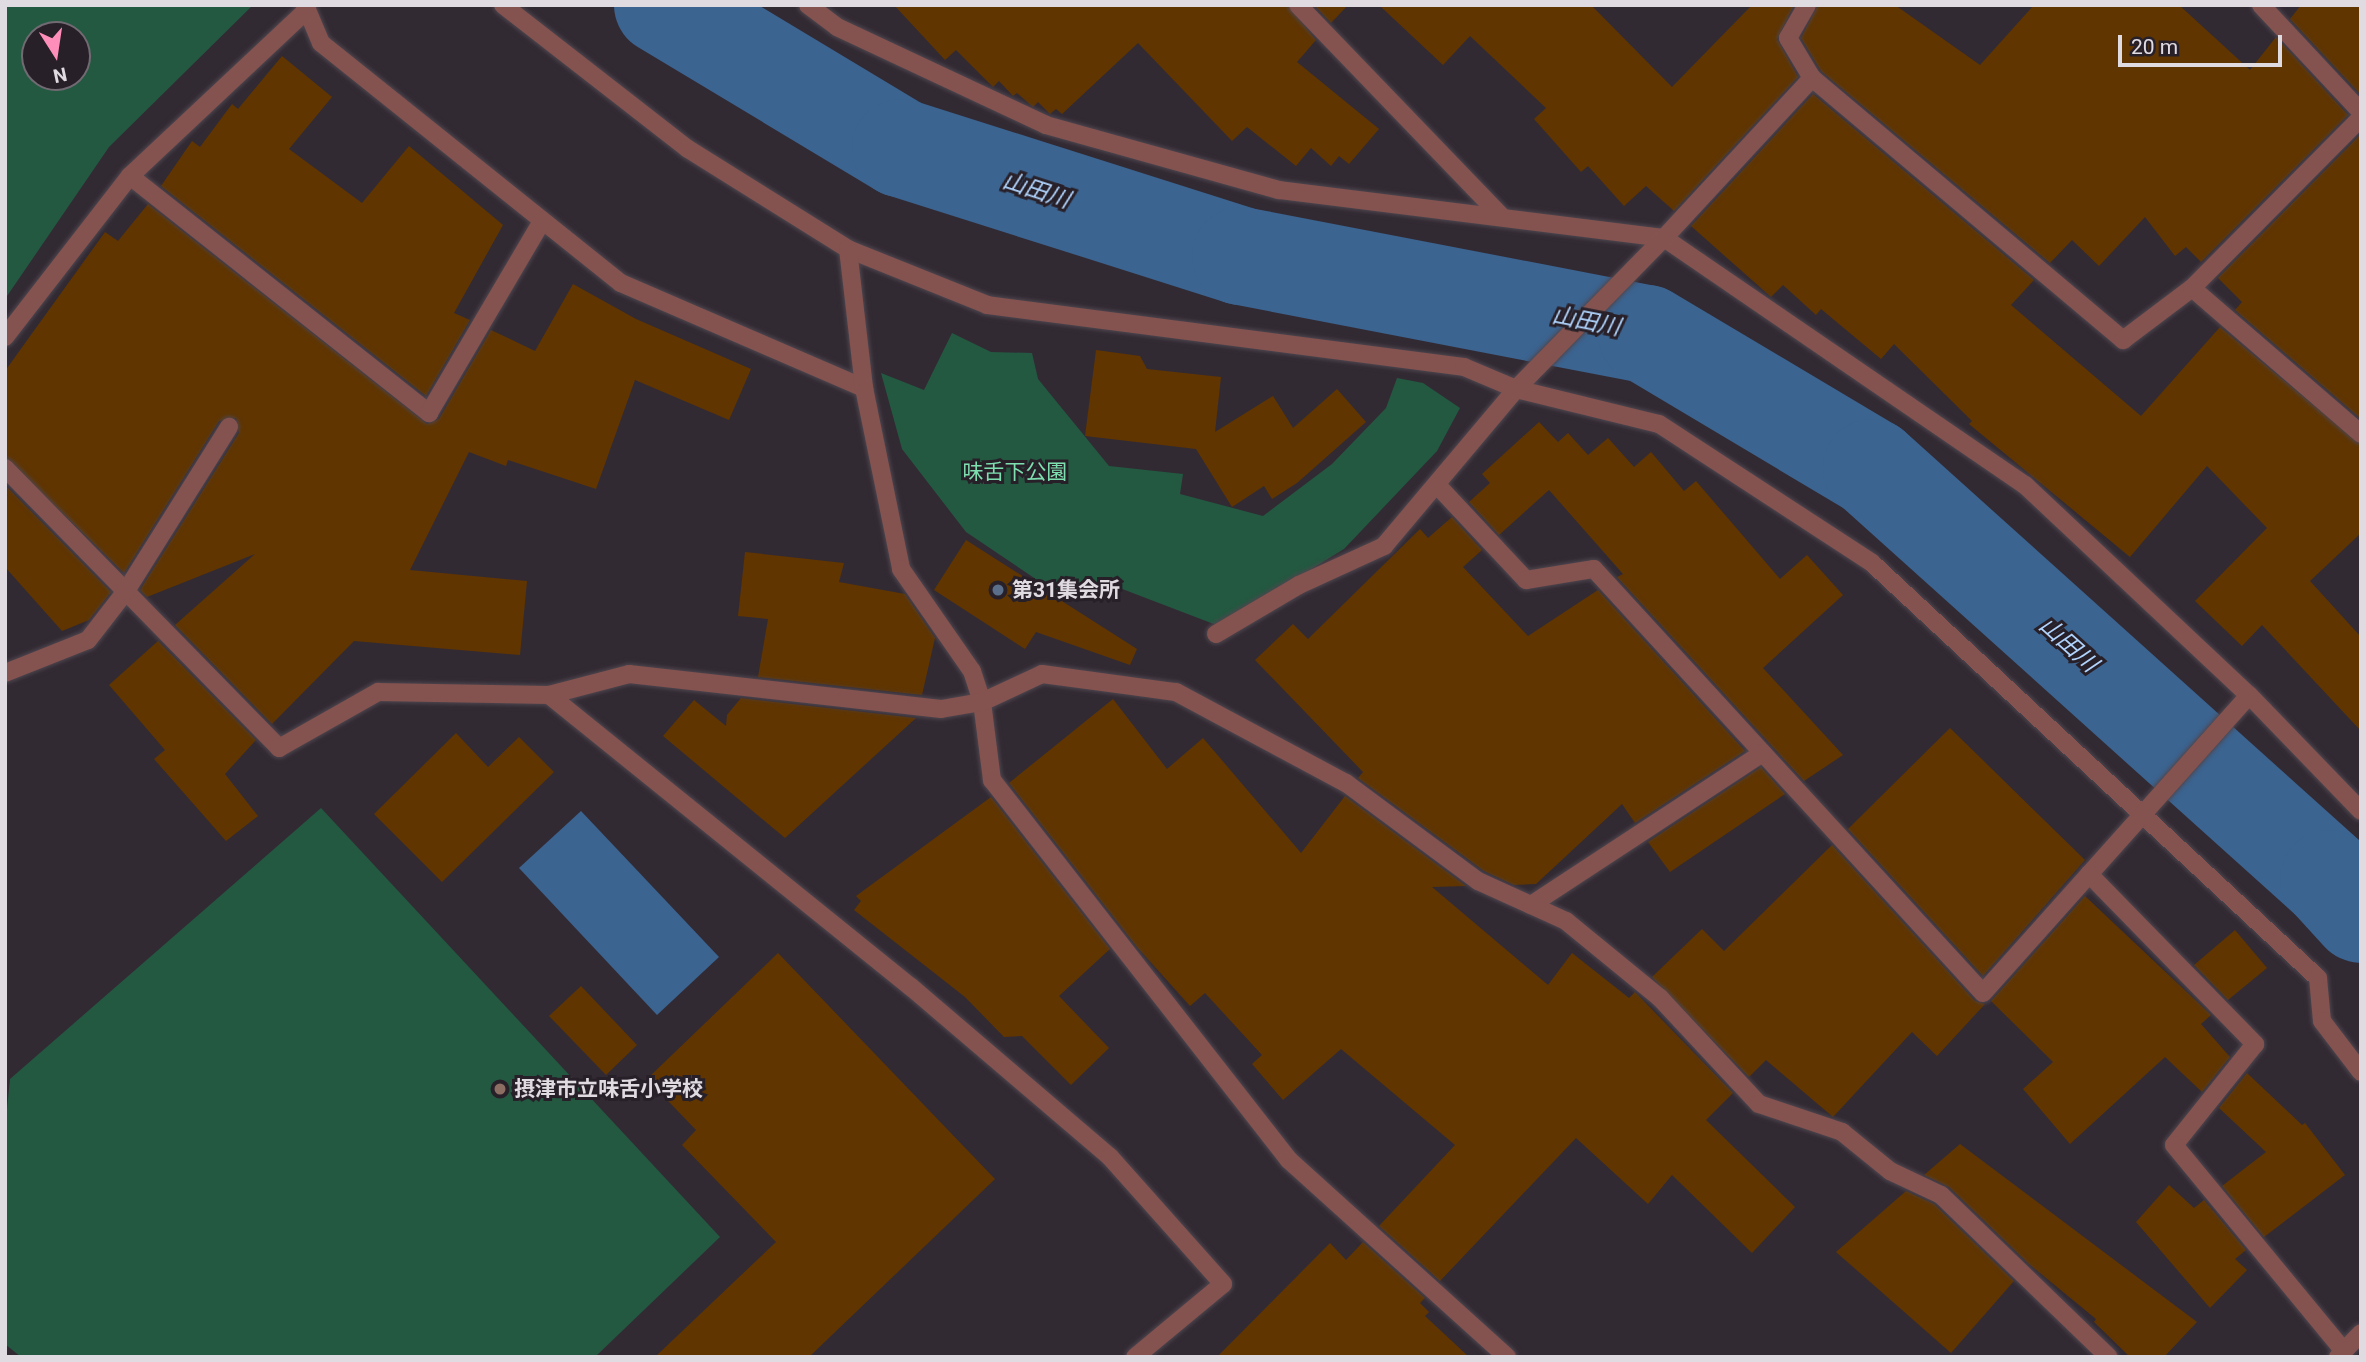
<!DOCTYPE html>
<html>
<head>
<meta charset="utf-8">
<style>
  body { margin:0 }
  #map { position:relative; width:2366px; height:1362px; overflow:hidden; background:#322a33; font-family:Roboto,"Noto Sans JP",sans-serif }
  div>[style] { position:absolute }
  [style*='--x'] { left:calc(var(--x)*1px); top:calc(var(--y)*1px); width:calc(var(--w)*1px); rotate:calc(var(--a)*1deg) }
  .green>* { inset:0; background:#235941 }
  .water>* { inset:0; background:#3b6491 }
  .river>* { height:98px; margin:-49px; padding:0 49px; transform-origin:49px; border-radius:49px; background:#3b6491 }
  .building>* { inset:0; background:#603500 }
  .roads { filter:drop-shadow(0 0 2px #4e464f) drop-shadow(0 0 2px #4e464f) }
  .minor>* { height:18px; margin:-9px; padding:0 9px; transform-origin:9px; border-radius:9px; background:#84534f }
  .dots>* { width:19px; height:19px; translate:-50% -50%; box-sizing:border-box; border:4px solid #282029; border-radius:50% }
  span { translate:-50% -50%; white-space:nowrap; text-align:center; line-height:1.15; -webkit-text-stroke:6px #282029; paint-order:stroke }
  .park-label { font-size:21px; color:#7ddfaf }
  .poi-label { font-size:21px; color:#e0dae1; font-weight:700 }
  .left { translate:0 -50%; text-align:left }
  .water-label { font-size:23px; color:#b0d4fd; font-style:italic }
  .frame { position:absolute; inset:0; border:7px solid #e0dae1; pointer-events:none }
  .north { position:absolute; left:21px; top:21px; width:70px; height:70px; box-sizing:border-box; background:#282029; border:2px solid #726a73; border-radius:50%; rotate:168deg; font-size:19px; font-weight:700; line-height:28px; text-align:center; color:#e0dae1 }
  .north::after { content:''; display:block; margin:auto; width:24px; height:32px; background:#ff8eba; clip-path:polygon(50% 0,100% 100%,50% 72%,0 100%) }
  .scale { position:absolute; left:2118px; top:35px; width:164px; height:32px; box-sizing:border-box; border:4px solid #e0dae1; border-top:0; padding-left:9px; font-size:21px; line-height:24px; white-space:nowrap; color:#e0dae1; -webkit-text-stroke:5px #282029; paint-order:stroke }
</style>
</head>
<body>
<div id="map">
  <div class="green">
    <div style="clip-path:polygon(evenodd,5px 5px,253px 5px,109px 147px,5px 299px,5px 5px,35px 35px,77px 35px,77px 77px,35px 77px,35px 35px)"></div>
    <div style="clip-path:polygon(952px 333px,991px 352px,1032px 353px,1038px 379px,1109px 466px,1183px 474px,1180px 494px,1263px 516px,1332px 464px,1386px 408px,1397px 378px,1423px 383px,1460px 408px,1437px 451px,1344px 549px,1219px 626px,1117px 587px,1055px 592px,966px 532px,902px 449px,881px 373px,924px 390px)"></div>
    <div style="clip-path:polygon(321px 808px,720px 1237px,595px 1357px,21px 1357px,5px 1344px,5px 1129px,10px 1079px)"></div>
  </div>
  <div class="water">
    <div style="clip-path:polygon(581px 811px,719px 957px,657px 1015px,519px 868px)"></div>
  </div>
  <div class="river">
    <div style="--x:663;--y:5;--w:278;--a:31"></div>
    <div style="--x:901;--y:148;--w:357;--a:17.6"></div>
    <div style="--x:1241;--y:256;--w:413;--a:10.9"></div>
    <div style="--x:1647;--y:334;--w:262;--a:30.8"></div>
    <div style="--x:1872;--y:468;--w:615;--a:41.97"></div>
    <div style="--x:2329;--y:879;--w:47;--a:47.6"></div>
  </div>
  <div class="building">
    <div style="clip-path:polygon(894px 5px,1287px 5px,1316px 40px,1297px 62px,1379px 129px,1349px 164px,1339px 156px,1331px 166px,1311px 148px,1296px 166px,1247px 127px,1232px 141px,1138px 43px,1062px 114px,1056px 109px,1050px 114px,1038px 102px,1033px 107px,1017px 93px,1013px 96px,999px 81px,993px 87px,956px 50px,945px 60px)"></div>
    <div style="clip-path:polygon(1314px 5px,1348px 5px,1331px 23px)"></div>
    <div style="clip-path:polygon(1379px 5px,1591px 5px,1672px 87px,1752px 5px,1794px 5px,1777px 39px,1798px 77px,1674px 211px,1646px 186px,1624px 206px,1588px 166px,1581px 172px,1534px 119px,1546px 108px,1470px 36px,1443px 65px)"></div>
    <div style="clip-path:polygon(1818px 5px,1895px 5px,1980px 65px,2034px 5px,2179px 5px,2250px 70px,2276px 37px,2348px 115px,2201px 262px,2186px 247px,2175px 256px,2145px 217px,2099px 266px,2072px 240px,2050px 263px,1821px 71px,1801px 38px)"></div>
    <div style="clip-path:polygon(2301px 5px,2361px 5px,2361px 95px,2290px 19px)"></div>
    <div style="clip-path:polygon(282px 56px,332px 97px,289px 149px,362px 203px,409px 146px,503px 225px,454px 313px,470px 320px,426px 396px,161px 186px,192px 141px,200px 147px,232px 104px,238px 109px)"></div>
    <div style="clip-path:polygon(1813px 94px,2034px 280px,2011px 305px,2141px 416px,2220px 327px,2361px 445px,2361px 533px,2310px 581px,2361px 637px,2361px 731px,2262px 625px,2242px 646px,2195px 601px,2267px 528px,2207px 466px,2130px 557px,1969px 424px,1972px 421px,1894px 344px,1881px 359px,1821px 309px,1816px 315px,1783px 285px,1771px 297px,1691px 226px)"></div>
    <div style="clip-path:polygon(2361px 134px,2361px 419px,2235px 310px,2242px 302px,2218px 278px)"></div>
    <div style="clip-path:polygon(148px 204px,427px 424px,439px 419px,491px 330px,535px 351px,573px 284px,636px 319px,751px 369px,729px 420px,635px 380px,596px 489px,508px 460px,506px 466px,469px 452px,410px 570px,527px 581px,520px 655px,354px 641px,272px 724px,175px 625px,255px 554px,147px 597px,140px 590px,239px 433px,236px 418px,219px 421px,124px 573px,5px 457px,5px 371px,105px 232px,118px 241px)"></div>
    <div style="clip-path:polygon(1096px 350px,1140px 356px,1147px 369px,1221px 377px,1215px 432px,1273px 396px,1293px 428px,1337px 389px,1366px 422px,1297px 483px,1272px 499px,1264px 486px,1232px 507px,1196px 449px,1085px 436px)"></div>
    <div style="clip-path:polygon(1539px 422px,1558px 442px,1568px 433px,1588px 455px,1608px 438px,1634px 467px,1651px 452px,1684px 491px,1696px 481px,1780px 579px,1807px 555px,1843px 595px,1763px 668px,1843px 755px,1804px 781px,1617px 577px,1623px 574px,1549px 490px,1499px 535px,1469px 502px,1490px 483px,1482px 474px)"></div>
    <div style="clip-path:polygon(5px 485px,111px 592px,89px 620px,62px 631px,5px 567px)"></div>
    <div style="clip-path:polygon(1452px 517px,1482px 550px,1463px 567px,1528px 636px,1598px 590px,1745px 751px,1635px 823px,1622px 804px,1536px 884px,1514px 885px,1484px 871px,1358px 778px,1363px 772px,1255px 660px,1293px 624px,1308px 639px,1420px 529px,1428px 538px)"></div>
    <div style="clip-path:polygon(966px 540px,1137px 649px,1130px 665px,1036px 632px,1025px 649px,934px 590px)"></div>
    <div style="clip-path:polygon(745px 552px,844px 563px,839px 582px,905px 594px,935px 638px,922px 695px,758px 677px,768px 619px,738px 616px)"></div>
    <div style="clip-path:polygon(158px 641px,256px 740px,225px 774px,258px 816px,226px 841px,154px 759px,165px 750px,109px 685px)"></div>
    <div style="clip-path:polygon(741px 698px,916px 718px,785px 838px,663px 736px,694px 700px,726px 726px,727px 715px)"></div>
    <div style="clip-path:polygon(1113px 699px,1167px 769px,1203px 738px,1301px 853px,1345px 796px,1466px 886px,1432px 887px,1548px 985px,1572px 953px,1629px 998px,1635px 992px,1733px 1093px,1706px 1120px,1795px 1207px,1752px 1253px,1672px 1175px,1648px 1204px,1576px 1138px,1440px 1281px,1379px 1226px,1455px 1145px,1341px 1049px,1283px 1100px,1252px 1064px,1262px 1055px,1205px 993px,1190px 1006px,1137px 947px,1009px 783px)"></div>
    <div style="clip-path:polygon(1950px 728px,2085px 860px,1983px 976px,1848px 829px)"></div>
    <div style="clip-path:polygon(456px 733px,488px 767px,519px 737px,554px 772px,442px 882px,374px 814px)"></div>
    <div style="clip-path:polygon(1761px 767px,1785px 794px,1670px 872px,1648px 842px)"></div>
    <div style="clip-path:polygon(991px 797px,1110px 949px,1059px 996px,1109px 1048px,1071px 1085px,1022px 1036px,1004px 1037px,965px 997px,854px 910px,861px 901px,856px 896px)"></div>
    <div style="clip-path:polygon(1832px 845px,1975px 1001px,1985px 1004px,1937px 1056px,1912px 1032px,1833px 1117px,1766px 1060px,1749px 1077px,1652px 977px,1702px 929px,1724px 951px)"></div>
    <div style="clip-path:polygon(2085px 896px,2211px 1015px,2201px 1024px,2230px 1057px,2202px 1092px,2165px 1057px,2070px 1144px,2023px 1089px,2053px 1062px,1991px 1001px)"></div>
    <div style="clip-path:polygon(2235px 930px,2267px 968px,2228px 1000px,2194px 965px)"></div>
    <div style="clip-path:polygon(778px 953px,995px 1179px,809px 1357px,655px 1357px,776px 1242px,682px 1145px,696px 1130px,647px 1079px)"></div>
    <div style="clip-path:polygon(581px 986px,637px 1045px,606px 1075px,549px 1016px)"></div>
    <div style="clip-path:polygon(2247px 1073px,2302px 1125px,2305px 1123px,2345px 1175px,2264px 1237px,2222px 1186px,2266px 1152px,2219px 1108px)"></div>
    <div style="clip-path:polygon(1960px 1144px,2197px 1322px,2164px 1357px,2130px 1357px,2094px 1322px,2096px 1319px,2029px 1264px,1949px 1187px,1924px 1175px)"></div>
    <div style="clip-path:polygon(2169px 1185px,2194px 1208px,2204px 1200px,2246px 1250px,2235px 1259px,2247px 1270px,2210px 1308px,2136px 1222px)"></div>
    <div style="clip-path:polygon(1906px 1191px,1934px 1204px,2014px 1281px,1951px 1353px,1836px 1252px)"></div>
    <div style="clip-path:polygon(1363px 1242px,1425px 1298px,1420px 1303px,1429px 1312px,1425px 1316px,1469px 1357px,1217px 1357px,1330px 1243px,1346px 1260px)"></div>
  </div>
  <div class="roads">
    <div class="minor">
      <div style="--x:305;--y:5;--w:41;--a:67.2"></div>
      <div style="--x:321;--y:43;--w:384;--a:38.7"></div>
      <div style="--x:621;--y:283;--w:265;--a:23.4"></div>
      <div style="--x:503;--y:5;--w:234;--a:37.9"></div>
      <div style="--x:688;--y:149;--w:189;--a:32"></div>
      <div style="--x:848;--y:249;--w:150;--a:21.9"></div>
      <div style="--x:987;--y:305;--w:481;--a:7.4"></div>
      <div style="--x:1464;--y:367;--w:56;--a:22.9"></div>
      <div style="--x:1516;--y:389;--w:147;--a:13.8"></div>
      <div style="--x:1659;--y:424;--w:254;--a:33.1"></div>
      <div style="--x:1872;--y:563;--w:609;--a:42.94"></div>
      <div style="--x:2318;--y:978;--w:43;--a:84.7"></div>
      <div style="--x:2322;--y:1021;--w:64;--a:52.6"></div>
      <div style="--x:808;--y:5;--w:36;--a:37"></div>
      <div style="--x:837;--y:27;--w:231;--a:25.1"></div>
      <div style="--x:1046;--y:125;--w:242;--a:15.6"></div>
      <div style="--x:1279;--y:190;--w:388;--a:7.1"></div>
      <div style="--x:1664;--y:238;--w:437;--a:34.4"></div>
      <div style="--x:2025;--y:485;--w:307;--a:43.2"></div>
      <div style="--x:2249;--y:695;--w:161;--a:46"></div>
      <div style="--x:1298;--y:5;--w:294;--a:46.1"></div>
      <div style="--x:1807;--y:5;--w:38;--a:120"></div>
      <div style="--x:1788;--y:38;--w:47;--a:59"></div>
      <div style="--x:1812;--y:78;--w:407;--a:40.1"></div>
      <div style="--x:2123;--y:340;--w:86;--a:-37"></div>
      <div style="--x:2192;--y:288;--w:223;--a:40.8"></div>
      <div style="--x:2261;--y:5;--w:146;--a:46.9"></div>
      <div style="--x:130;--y:176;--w:382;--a:38.4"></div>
      <div style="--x:429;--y:413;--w:223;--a:-59.5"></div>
      <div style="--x:848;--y:249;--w:140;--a:83.4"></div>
      <div style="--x:864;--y:388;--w:185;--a:78.4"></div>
      <div style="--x:901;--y:569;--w:124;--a:55.2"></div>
      <div style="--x:972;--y:671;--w:33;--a:72"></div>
      <div style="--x:982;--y:702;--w:79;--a:82.7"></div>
      <div style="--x:992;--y:780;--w:482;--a:52"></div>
      <div style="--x:1289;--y:1160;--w:294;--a:42.1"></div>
      <div style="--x:2192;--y:288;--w:240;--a:-45.2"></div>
      <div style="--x:5;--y:337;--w:204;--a:-52.2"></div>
      <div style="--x:130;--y:176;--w:243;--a:-43.2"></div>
      <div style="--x:5;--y:468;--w:392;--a:45.6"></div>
      <div style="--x:279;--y:748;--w:114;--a:-29.5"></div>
      <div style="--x:378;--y:692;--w:171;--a:1"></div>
      <div style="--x:549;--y:695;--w:83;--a:-14.7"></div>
      <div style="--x:629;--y:674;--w:314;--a:6.4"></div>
      <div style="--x:941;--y:709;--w:42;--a:-9.7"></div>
      <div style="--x:982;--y:702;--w:66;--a:-25"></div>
      <div style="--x:1042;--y:674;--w:135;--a:7.7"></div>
      <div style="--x:1176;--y:692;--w:193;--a:28.2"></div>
      <div style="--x:1346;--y:783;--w:164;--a:36.6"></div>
      <div style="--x:1478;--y:881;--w:97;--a:24.4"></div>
      <div style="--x:1566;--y:921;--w:122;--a:39.3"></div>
      <div style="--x:1660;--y:998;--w:145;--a:47"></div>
      <div style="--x:1759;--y:1104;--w:88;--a:18.6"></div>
      <div style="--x:1842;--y:1132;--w:62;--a:39.1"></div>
      <div style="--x:1890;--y:1171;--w:56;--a:25.2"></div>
      <div style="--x:1941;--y:1195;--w:233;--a:44"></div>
      <div style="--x:1438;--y:486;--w:129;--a:46.9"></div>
      <div style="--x:1526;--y:580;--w:69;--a:-9.2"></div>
      <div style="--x:1594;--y:569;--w:575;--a:47.47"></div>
      <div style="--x:1983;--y:993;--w:399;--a:-48.2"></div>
      <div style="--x:1216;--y:634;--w:96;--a:-30.6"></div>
      <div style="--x:1299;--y:585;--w:94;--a:-24.6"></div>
      <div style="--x:1384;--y:546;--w:205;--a:-49.9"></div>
      <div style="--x:1516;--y:389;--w:211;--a:-45.6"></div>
      <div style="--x:1664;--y:238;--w:218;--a:-47.2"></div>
      <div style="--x:5;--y:673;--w:89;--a:-21.7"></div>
      <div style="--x:88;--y:640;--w:62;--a:-52.2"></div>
      <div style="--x:126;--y:591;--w:194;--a:-57.9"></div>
      <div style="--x:549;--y:695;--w:465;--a:38.9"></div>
      <div style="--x:911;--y:987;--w:262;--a:40.5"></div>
      <div style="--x:1110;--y:1157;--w:170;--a:48.3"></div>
      <div style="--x:1223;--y:1284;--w:114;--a:140.3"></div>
      <div style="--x:2089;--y:874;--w:238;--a:45.7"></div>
      <div style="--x:2255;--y:1044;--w:129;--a:128.7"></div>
      <div style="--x:2174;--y:1145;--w:267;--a:50.5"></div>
      <div style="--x:1531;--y:905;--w:277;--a:-33.3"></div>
      <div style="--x:2338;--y:1357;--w:33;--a:-46"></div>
    </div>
  </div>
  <div class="dots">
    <div style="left:998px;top:590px;background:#5c6f8a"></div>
    <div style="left:500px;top:1089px;background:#8d6e63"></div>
  </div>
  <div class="park-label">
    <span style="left:1015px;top:472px">味舌下公園</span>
  </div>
  <div class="poi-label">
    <span class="left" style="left:1012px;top:590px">第31集会所</span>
    <span class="left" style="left:514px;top:1089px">摂津市立味舌小学校</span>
  </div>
  <div class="water-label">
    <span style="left:1036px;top:191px;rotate:18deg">山田川</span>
    <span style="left:1586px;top:322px;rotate:11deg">山田川</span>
    <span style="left:2068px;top:645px;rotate:42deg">山田川</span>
  </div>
  <div class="frame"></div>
  <div class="north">N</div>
  <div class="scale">20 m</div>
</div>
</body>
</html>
